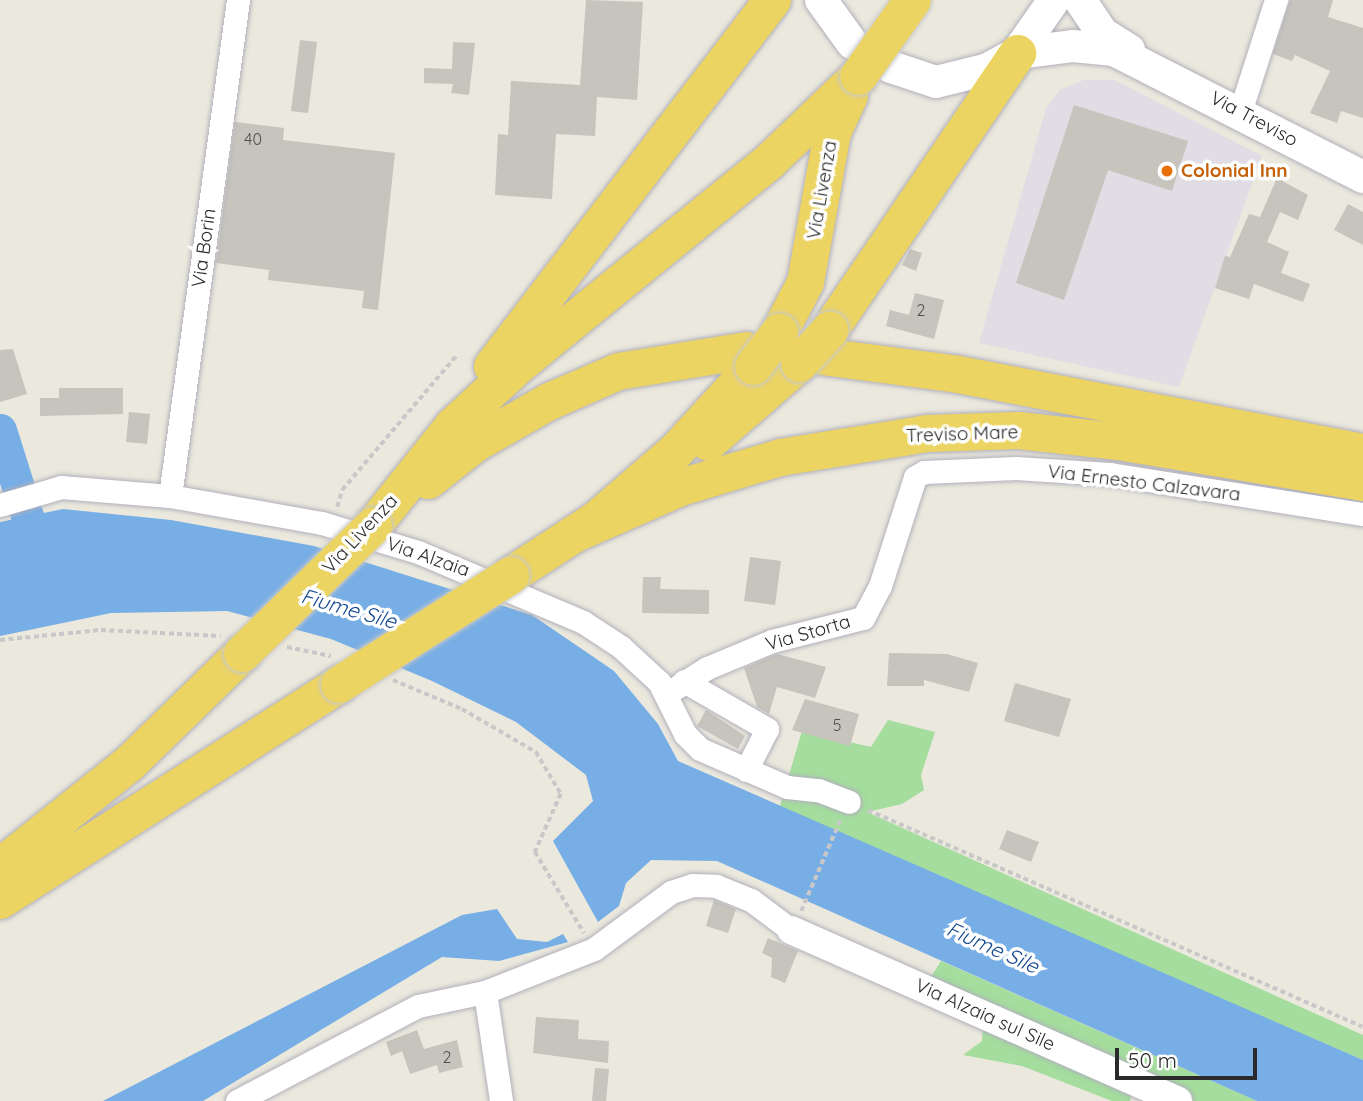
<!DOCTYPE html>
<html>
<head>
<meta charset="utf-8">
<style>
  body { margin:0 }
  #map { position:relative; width:1363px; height:1101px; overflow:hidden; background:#ebe8dd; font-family:Quicksand,sans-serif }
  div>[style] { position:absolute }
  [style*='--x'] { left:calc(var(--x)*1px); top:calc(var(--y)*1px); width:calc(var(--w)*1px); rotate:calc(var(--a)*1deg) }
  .industrial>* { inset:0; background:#e0dde4 }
  .green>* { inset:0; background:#a4dd9d }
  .water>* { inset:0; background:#77aee5 }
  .river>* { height:33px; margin:-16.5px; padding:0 16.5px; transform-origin:16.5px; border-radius:16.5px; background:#77aee5 }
  .building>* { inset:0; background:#c6c4bc }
  .path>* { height:3.5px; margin-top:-1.75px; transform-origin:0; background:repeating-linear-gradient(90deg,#c8c8c8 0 5px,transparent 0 8.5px) }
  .roads { filter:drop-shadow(0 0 2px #b1b0bc) drop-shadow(0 0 2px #b1b0bc) }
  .minor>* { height:23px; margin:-11.5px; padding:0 11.5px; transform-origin:11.5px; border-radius:11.5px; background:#fff }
  .tertiary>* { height:28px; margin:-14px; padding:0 14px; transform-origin:14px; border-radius:14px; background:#fff }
  .secondary>* { height:32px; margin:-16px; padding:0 16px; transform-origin:16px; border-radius:16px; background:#fff }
  .trunk>* { height:37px; margin:-18.5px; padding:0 18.5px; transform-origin:18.5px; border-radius:18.5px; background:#ecd463 }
  .bridges { filter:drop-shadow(0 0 2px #c8c8c8) drop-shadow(0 0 2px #c8c8c8) }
  .trunk-bridge>* { height:37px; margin:-18.5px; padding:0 18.5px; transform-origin:18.5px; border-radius:18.5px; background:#ecd463 }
  .dots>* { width:19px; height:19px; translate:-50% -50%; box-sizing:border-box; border:4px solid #fff; border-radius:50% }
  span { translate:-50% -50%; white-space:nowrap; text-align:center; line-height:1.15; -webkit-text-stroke:7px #fff; paint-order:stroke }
  .number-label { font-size:16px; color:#51504e }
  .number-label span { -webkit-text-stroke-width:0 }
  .street-label { font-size:19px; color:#2a2a2a }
  .food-label { font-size:19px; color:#c56008; font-weight:700 }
  .left { translate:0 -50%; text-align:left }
  .water-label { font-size:21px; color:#174a90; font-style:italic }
  .scale { position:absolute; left:1115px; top:1048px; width:142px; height:32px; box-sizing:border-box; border:4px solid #2a2a2a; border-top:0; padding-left:9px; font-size:21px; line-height:24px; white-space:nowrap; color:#2a2a2a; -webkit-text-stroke:5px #fff; paint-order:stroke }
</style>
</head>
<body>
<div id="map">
  <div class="industrial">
    <div style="clip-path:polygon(1084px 80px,1115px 80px,1262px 156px,1179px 387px,979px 343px,1046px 108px,1060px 90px)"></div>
  </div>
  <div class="green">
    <div style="clip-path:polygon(888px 720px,935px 732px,921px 775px,924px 790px,902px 804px,867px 812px,1363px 1035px,1363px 1060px,779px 809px,802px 731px,871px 747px)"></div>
    <div style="clip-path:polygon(941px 961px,1257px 1101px,1158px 1101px,1133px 1090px,1130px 1101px,1112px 1101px,1022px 1066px,963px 1055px,982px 1041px,983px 1020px,922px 991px)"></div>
  </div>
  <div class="water">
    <div style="clip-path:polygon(63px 509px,171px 520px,314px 546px,532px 615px,614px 671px,658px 724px,678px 761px,1363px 1060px,1363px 1101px,1257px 1101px,717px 861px,651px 860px,626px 883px,619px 906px,598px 922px,553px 841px,593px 801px,586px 775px,516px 722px,432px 681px,331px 639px,227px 611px,111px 613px,0 636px,0 522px)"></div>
    <div style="clip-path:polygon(497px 909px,517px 939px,547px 942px,563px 934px,568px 942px,499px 961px,442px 957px,203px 1101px,103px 1101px,462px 915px)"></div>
  </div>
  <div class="river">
    <div style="--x:0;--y:430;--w:133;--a:72.5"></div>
  </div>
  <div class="building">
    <div style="clip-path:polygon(586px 0,643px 2px,637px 100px,597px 97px,595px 136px,556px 134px,552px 199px,495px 195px,498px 134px,508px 135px,511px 81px,580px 85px)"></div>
    <div style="clip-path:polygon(1290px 0,1333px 0,1328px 17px,1363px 28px,1363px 118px,1341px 111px,1337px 123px,1310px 113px,1330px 71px,1295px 55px,1292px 61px,1273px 54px)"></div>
    <div style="clip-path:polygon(300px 40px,317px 42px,308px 113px,291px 111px)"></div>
    <div style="clip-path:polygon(453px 42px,475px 43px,469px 95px,451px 93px,453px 84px,424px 83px,424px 68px,452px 69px)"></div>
    <div style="clip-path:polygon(1074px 105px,1188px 141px,1172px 191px,1108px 170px,1064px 300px,1016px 283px)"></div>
    <div style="clip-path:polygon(235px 122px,284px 128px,283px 140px,395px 153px,378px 310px,362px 308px,364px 291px,268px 280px,269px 270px,216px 263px)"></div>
    <div style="clip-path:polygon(1277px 178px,1308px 195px,1298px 220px,1280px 212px,1267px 242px,1289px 252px,1281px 273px,1310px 284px,1303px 302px,1254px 284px,1249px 299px,1215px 288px,1225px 256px,1230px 257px,1249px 214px,1260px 217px)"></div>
    <div style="clip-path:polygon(1348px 204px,1363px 212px,1363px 245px,1334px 230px)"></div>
    <div style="clip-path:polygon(910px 249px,922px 253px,916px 271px,902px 265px)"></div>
    <div style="clip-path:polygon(915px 293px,944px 300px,934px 339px,886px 326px,890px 310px,909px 315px)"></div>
    <div style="clip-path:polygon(13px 349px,27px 394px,0 402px,0 350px)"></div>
    <div style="clip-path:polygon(59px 388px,123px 388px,123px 414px,40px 416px,40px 398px,59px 398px)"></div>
    <div style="clip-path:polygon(129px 412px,150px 414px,147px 444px,126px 442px)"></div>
    <div style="clip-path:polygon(750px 557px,781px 561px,775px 605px,744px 601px)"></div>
    <div style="clip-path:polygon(643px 577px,661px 577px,660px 589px,709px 590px,709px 614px,642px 613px)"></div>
    <div style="clip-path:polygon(889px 653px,947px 654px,978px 663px,969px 692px,924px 680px,924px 686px,887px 686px)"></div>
    <div style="clip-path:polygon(777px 654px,826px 667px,815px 698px,777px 687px,769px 714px,757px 707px,744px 668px)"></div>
    <div style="clip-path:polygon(1015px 683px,1071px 699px,1059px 737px,1004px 721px)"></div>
    <div style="clip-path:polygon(805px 699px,859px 714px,850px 746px,792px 730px)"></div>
    <div style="clip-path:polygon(706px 710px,745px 736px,738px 749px,697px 726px)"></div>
    <div style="clip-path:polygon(1007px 830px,1039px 842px,1031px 862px,999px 849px)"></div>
    <div style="clip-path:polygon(714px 900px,736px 909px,728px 933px,706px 926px)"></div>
    <div style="clip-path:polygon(768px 938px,798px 951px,785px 983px,771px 977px,772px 958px,762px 953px)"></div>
    <div style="clip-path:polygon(536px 1017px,579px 1020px,578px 1039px,609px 1041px,608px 1063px,533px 1053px)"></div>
    <div style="clip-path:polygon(417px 1030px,424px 1049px,457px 1040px,463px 1067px,439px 1073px,437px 1065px,410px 1074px,402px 1051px,391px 1056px,386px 1042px)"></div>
    <div style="clip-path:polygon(595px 1068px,609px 1069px,606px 1101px,592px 1101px)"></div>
  </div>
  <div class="path">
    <div style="--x:337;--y:507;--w:18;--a:-74"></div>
    <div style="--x:342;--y:490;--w:177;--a:-49.6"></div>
    <div style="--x:0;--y:640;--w:101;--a:-5.7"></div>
    <div style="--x:101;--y:630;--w:120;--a:2.9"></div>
    <div style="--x:287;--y:647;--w:45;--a:11.6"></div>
    <div style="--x:393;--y:680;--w:75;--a:22.8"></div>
    <div style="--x:462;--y:709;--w:86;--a:30.2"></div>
    <div style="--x:536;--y:752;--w:49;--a:59.2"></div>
    <div style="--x:561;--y:794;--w:64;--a:114.1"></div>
    <div style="--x:535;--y:852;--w:95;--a:58.8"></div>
    <div style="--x:868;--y:810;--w:540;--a:23.67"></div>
    <div style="--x:801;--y:911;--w:101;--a:-66.7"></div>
  </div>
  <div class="roads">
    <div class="minor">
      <div style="--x:1240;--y:112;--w:118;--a:-72.2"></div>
      <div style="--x:170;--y:496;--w:501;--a:-82.19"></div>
      <div style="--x:0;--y:505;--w:64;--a:-16.4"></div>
      <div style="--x:61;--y:487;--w:109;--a:4.7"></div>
      <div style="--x:170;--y:496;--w:154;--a:10.1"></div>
      <div style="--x:322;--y:523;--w:100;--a:16.8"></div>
      <div style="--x:418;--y:552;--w:179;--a:23"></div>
      <div style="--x:583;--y:622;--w:45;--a:33.3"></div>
      <div style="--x:621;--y:647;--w:52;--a:42.6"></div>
      <div style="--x:659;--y:682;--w:58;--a:63.4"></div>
      <div style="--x:685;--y:734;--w:21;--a:45"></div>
      <div style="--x:700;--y:749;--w:95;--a:23.6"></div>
      <div style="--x:787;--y:787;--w:31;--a:6"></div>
      <div style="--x:818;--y:790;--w:33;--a:21"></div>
      <div style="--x:684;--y:681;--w:96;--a:30"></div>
      <div style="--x:767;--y:729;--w:46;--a:117.1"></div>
      <div style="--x:666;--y:694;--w:49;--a:-32.4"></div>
      <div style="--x:707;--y:668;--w:70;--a:-22.6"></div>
      <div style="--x:772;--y:641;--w:94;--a:-14.2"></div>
      <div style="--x:863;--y:618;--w:36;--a:-62"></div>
      <div style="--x:880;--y:586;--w:114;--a:-72.2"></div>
      <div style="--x:915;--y:477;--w:10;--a:-29"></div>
      <div style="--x:924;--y:472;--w:92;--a:-2.5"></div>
      <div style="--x:1016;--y:468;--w:94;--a:3.7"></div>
      <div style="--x:1110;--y:474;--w:256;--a:9"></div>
      <div style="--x:485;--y:992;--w:110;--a:81.6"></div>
      <div style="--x:237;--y:1101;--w:204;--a:-27.7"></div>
      <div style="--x:418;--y:1006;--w:68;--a:-11.8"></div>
      <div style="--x:485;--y:992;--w:117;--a:-21.5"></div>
      <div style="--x:594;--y:949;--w:96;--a:-36.5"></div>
      <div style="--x:671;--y:892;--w:22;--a:-18"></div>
      <div style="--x:692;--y:885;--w:24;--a:2"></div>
      <div style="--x:716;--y:886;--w:38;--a:22"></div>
      <div style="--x:751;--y:900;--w:50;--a:36.9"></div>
    </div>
    <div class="tertiary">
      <div style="--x:791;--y:930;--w:423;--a:23.8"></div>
    </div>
    <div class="secondary">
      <div style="--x:821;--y:0;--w:53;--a:54.2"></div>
      <div style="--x:1080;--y:0;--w:40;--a:56"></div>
      <div style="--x:1102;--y:33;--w:32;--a:32"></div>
      <div style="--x:1017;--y:53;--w:56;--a:-7.1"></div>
      <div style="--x:1073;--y:46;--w:41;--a:5.6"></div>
      <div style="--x:1114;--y:50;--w:280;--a:27"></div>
      <div style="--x:891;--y:67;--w:47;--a:18.4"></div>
      <div style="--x:936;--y:82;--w:54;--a:-14"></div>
      <div style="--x:988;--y:69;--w:33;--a:-29"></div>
      <div style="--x:1017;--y:53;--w:65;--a:-55.1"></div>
    </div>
    <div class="trunk">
      <div style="--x:829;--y:330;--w:335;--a:-55.8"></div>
      <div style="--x:779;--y:332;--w:56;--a:-62.5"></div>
      <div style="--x:805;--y:282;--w:152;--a:-79.8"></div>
      <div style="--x:832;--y:132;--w:40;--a:-65"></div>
      <div style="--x:822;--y:356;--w:137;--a:7.5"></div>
      <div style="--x:958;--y:374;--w:412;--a:10.9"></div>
      <div style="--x:492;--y:366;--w:461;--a:-52.6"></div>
      <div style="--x:708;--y:442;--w:121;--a:-41"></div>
      <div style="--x:428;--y:480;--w:60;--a:-38.2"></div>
      <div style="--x:475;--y:443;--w:85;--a:-29.6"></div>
      <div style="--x:549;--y:401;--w:75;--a:-23.5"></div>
      <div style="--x:618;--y:371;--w:130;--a:-9.3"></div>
      <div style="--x:373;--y:525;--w:128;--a:-51.3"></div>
      <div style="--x:453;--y:425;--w:88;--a:-42.7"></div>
      <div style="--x:518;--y:365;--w:323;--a:-39.1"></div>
      <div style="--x:769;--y:161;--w:123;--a:-43.7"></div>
      <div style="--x:573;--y:534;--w:117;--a:-23.7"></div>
      <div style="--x:680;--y:487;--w:104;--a:-16.7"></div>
      <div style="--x:780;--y:457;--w:149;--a:-9.3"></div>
      <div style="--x:927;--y:433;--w:91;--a:-1.9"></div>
      <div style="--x:1018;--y:430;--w:101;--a:6.3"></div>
      <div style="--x:1118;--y:441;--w:248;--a:9.5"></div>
      <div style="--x:510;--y:575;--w:101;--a:-32.9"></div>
      <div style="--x:595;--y:520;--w:107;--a:-40.8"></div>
      <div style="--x:676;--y:450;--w:114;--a:-47.5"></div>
      <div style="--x:0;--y:866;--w:165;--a:-38.6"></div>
      <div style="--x:129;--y:763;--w:158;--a:-44.2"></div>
      <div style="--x:0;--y:900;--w:402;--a:-32.5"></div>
    </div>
  </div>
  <div class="bridges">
    <div class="trunk-bridge">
      <div style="--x:858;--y:76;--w:93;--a:-54.6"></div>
      <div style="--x:799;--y:363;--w:45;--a:-47.7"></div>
      <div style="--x:753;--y:366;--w:43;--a:-52.6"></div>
      <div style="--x:242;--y:653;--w:183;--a:-44.3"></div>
      <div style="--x:339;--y:684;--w:203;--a:-32.5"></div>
    </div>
  </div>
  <div class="dots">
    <div style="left:1167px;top:171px;background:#e8710a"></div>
  </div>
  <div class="number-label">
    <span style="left:253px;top:139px">40</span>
    <span style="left:921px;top:310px">2</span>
    <span style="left:837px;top:725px">5</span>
    <span style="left:447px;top:1057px">2</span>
  </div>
  <div class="street-label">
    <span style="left:1254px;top:119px;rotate:28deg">Via Treviso</span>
    <span style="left:822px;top:190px;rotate:-80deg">Via Livenza</span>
    <span style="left:204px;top:248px;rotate:-82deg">Via Borin</span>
    <span style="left:962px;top:434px;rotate:-2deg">Treviso Mare</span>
    <span style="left:1144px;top:483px;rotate:7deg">Via Ernesto Calzavara</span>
    <span style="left:360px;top:534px;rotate:-47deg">Via Livenza</span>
    <span style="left:428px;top:557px;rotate:19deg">Via Alzaia</span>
    <span style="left:808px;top:633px;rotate:-16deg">Via Storta</span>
    <span style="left:985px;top:1015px;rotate:24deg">Via Alzaia sul Sile</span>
  </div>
  <div class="food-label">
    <span class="left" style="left:1181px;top:171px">Colonial Inn</span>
  </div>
  <div class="water-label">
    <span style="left:349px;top:608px;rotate:16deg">Fiume Sile</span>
    <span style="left:993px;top:947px;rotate:24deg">Fiume Sile</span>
  </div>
  <div class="scale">50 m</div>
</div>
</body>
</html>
